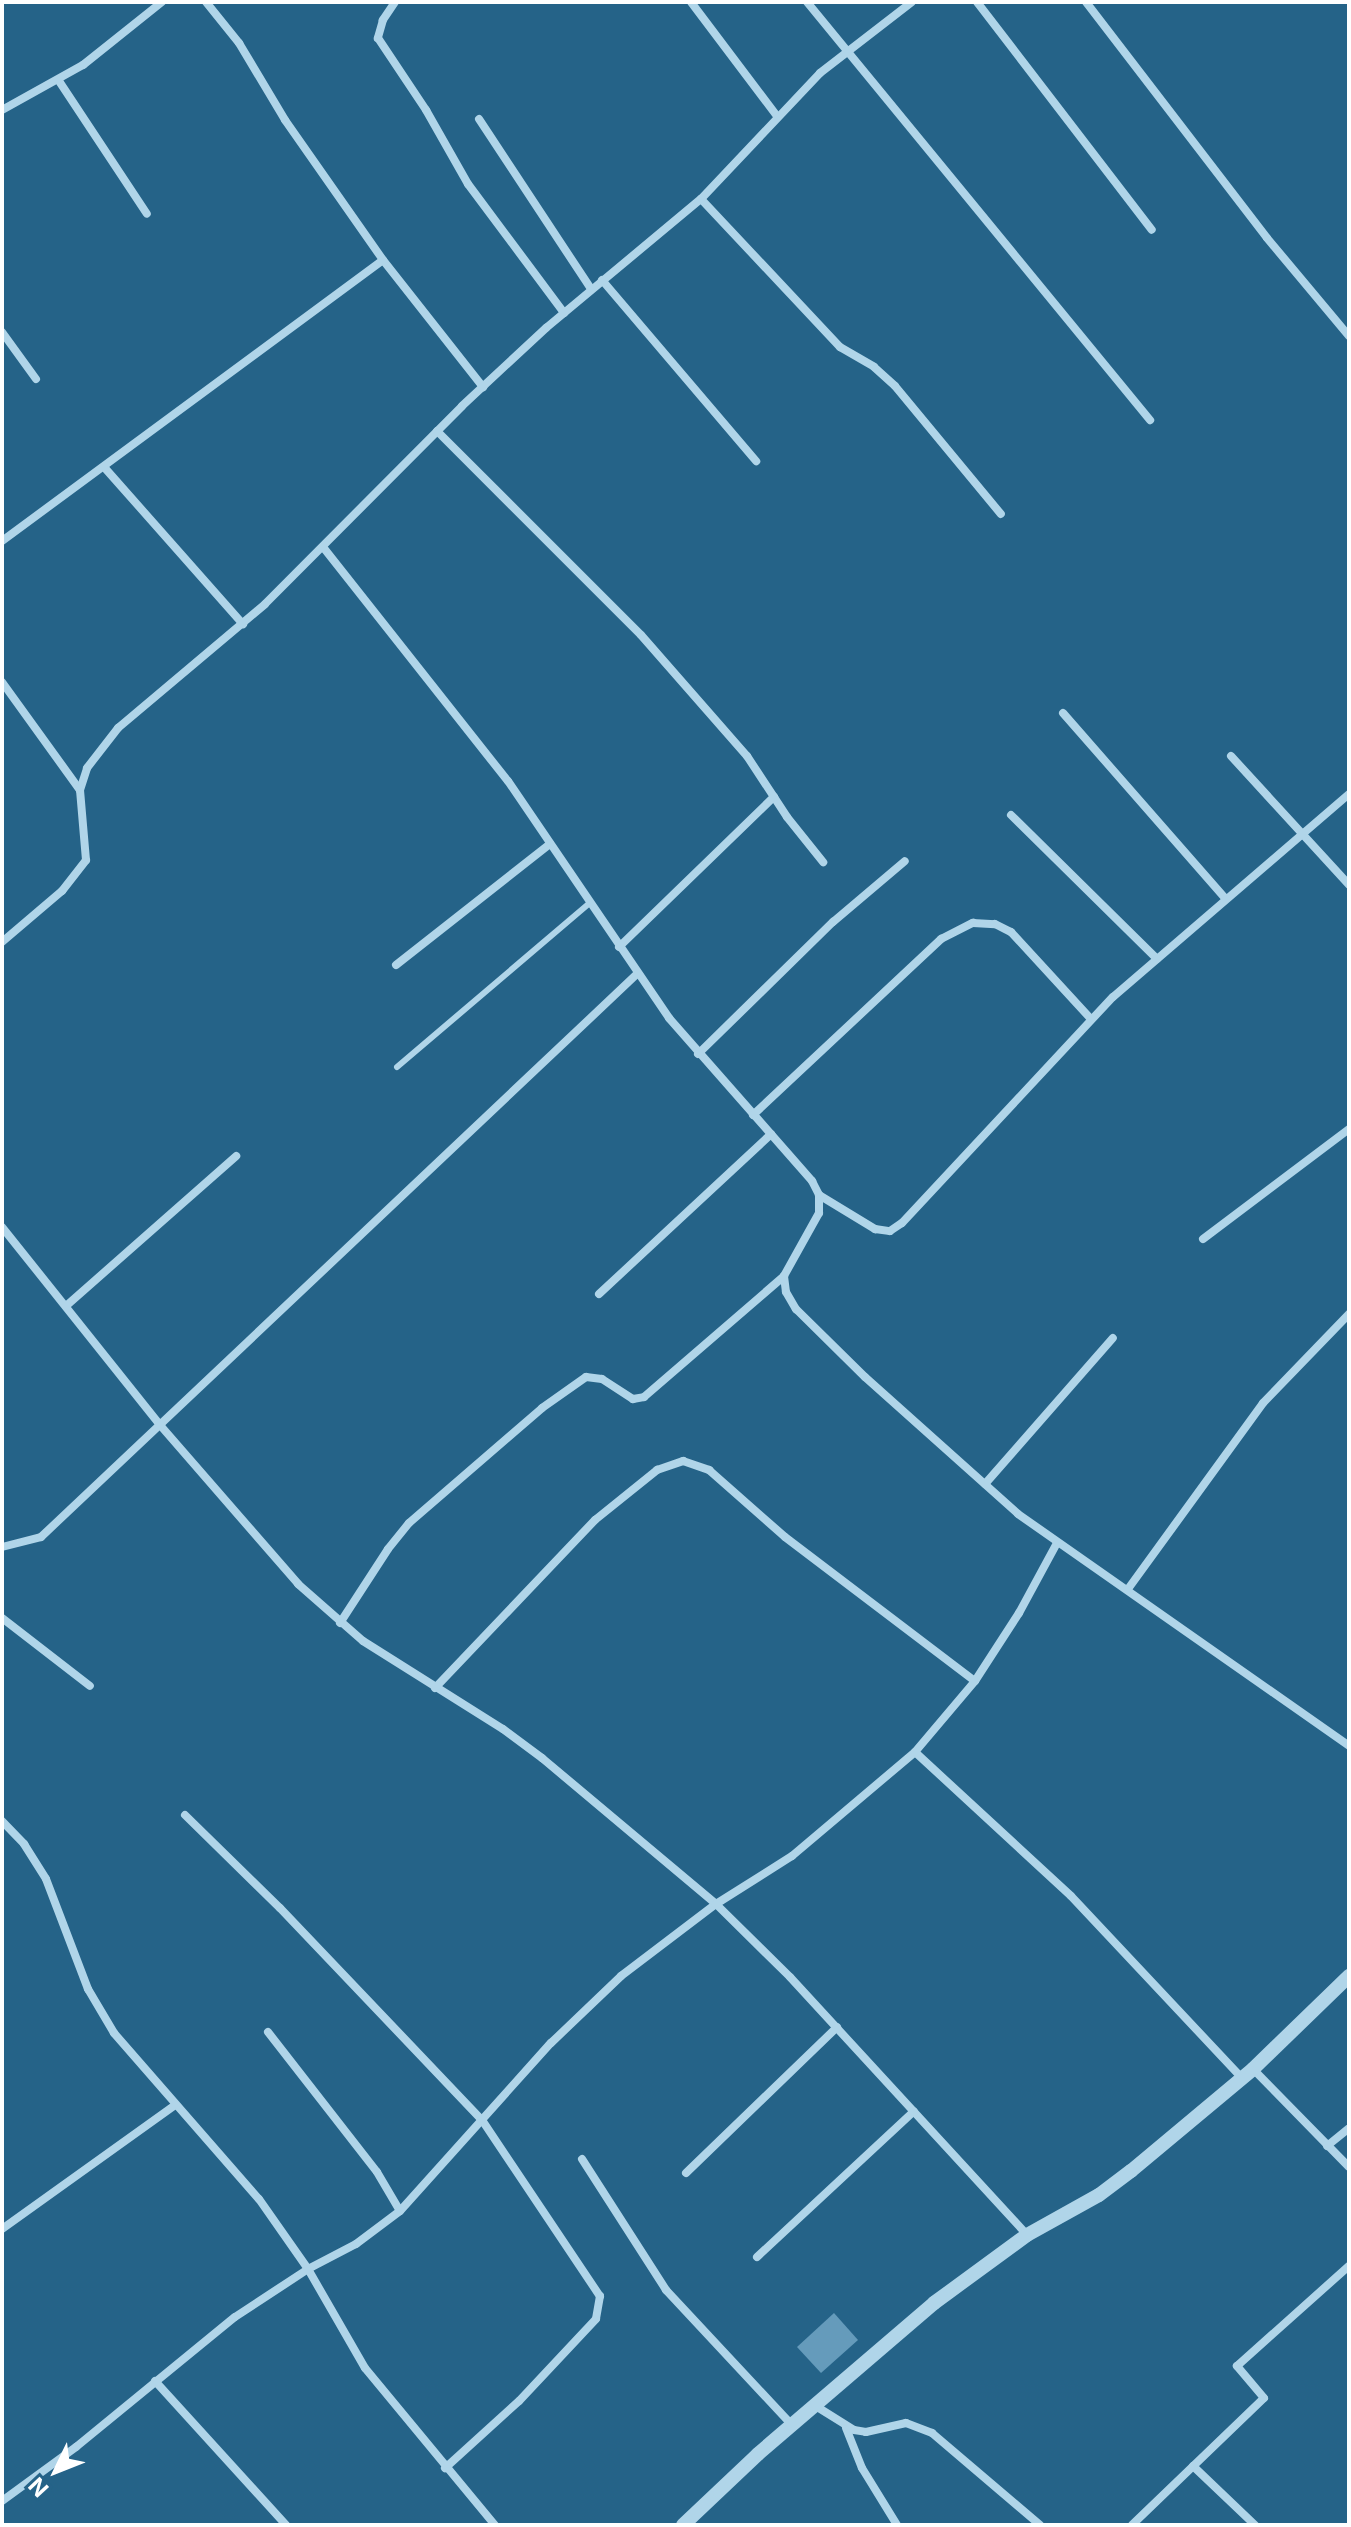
<!DOCTYPE html>
<html>
<head>
<meta charset="utf-8">
<style>
  body { margin:0 }
  #map { position:relative; width:1351px; height:2527px; overflow:hidden; background:#256388; font-family:Inter,sans-serif }
  div>[style] { position:absolute }
  [style*='--x'] { left:calc(var(--x)*1px); top:calc(var(--y)*1px); width:calc(var(--w)*1px); rotate:calc(var(--a)*1deg) }
  .building>* { inset:0; background:#659bbb }
  .service>* { height:6px; margin:-3px; padding:0 3px; transform-origin:3px; border-radius:3px; background:#b0d5e9 }
  .minor>* { height:8px; margin:-4px; padding:0 4px; transform-origin:4px; border-radius:4px; background:#b0d5e9 }
  .tertiary>* { height:14px; margin:-7px; padding:0 7px; transform-origin:7px; border-radius:7px; background:#b0d5e9 }
  span { translate:-50% -50%; white-space:nowrap; text-align:center; line-height:1.15; -webkit-text-stroke:7px #256388; paint-order:stroke }
  .frame { position:absolute; inset:0; border:4px solid #fff; pointer-events:none }
  .north { position:absolute; left:16px; top:2431px; width:80px; height:80px; -webkit-text-stroke:6px #256388; paint-order:stroke; rotate:227deg; font-size:22px; font-weight:700; line-height:32px; text-align:center; color:#fff }
  .north::after { content:''; display:block; margin:auto; width:28px; height:36px; background:#fff; clip-path:polygon(50% 0,100% 100%,50% 72%,0 100%) }
</style>
</head>
<body>
<div id="map">
  <div class="building">
    <div style="clip-path:polygon(834px 2313px,858px 2340px,821px 2373px,797px 2347px)"></div>
  </div>
  <div class="service">
    <div style="--x:397;--y:1067;--w:253;--a:-40.4"></div>
  </div>
  <div class="minor">
    <div style="--x:206;--y:2;--w:53;--a:51.2"></div>
    <div style="--x:239;--y:43;--w:90;--a:59.1"></div>
    <div style="--x:285;--y:120;--w:171;--a:55"></div>
    <div style="--x:383;--y:260;--w:162;--a:51.8"></div>
    <div style="--x:395;--y:2;--w:22;--a:124"></div>
    <div style="--x:383;--y:20;--w:19;--a:106"></div>
    <div style="--x:378;--y:38;--w:87;--a:56.3"></div>
    <div style="--x:426;--y:110;--w:85;--a:60.4"></div>
    <div style="--x:468;--y:184;--w:161;--a:53.3"></div>
    <div style="--x:691;--y:2;--w:143;--a:53"></div>
    <div style="--x:807;--y:2;--w:541;--a:50.63"></div>
    <div style="--x:977;--y:2;--w:287;--a:52.5"></div>
    <div style="--x:1086;--y:2;--w:297;--a:52.5"></div>
    <div style="--x:1267;--y:238;--w:128;--a:50.1"></div>
    <div style="--x:59;--y:81;--w:159;--a:56.5"></div>
    <div style="--x:2;--y:110;--w:93;--a:-29.1"></div>
    <div style="--x:83;--y:65;--w:101;--a:-38.6"></div>
    <div style="--x:479;--y:119;--w:204;--a:56.6"></div>
    <div style="--x:701;--y:199;--w:203;--a:46.8"></div>
    <div style="--x:840;--y:347;--w:39;--a:30"></div>
    <div style="--x:874;--y:367;--w:28;--a:42"></div>
    <div style="--x:895;--y:386;--w:166;--a:50.4"></div>
    <div style="--x:602;--y:280;--w:238;--a:49.6"></div>
    <div style="--x:2;--y:332;--w:58;--a:54.1"></div>
    <div style="--x:437;--y:431;--w:288;--a:45"></div>
    <div style="--x:641;--y:635;--w:161;--a:48.8"></div>
    <div style="--x:747;--y:756;--w:73;--a:56.7"></div>
    <div style="--x:787;--y:817;--w:58;--a:51.3"></div>
    <div style="--x:104;--y:467;--w:210;--a:48.5"></div>
    <div style="--x:2;--y:541;--w:473;--a:-36.4"></div>
    <div style="--x:323;--y:547;--w:298;--a:51.7"></div>
    <div style="--x:508;--y:781;--w:287;--a:55.8"></div>
    <div style="--x:669;--y:1018;--w:217;--a:48.7"></div>
    <div style="--x:812;--y:1181;--w:16;--a:63"></div>
    <div style="--x:819;--y:1195;--w:18;--a:90"></div>
    <div style="--x:819;--y:1213;--w:72;--a:119.1"></div>
    <div style="--x:784;--y:1276;--w:16;--a:83"></div>
    <div style="--x:786;--y:1292;--w:20;--a:60"></div>
    <div style="--x:796;--y:1309;--w:97;--a:44.6"></div>
    <div style="--x:865;--y:1377;--w:205;--a:41.8"></div>
    <div style="--x:1018;--y:1514;--w:404;--a:35"></div>
    <div style="--x:2;--y:682;--w:133;--a:54.2"></div>
    <div style="--x:1063;--y:713;--w:247;--a:48.8"></div>
    <div style="--x:1231;--y:756;--w:175;--a:47.5"></div>
    <div style="--x:1011;--y:815;--w:205;--a:44.6"></div>
    <div style="--x:2;--y:942;--w:79;--a:-40.4"></div>
    <div style="--x:62;--y:891;--w:39;--a:-52"></div>
    <div style="--x:86;--y:860;--w:70;--a:-94.9"></div>
    <div style="--x:80;--y:790;--w:23;--a:-72"></div>
    <div style="--x:87;--y:768;--w:51;--a:-52.2"></div>
    <div style="--x:118;--y:728;--w:192;--a:-40.1"></div>
    <div style="--x:265;--y:604;--w:279;--a:-45.1"></div>
    <div style="--x:462;--y:406;--w:115;--a:-42.9"></div>
    <div style="--x:546;--y:328;--w:202;--a:-39.8"></div>
    <div style="--x:701;--y:199;--w:173;--a:-46.6"></div>
    <div style="--x:820;--y:73;--w:116;--a:-37.7"></div>
    <div style="--x:619;--y:947;--w:216;--a:-44.1"></div>
    <div style="--x:396;--y:965;--w:196;--a:-38.2"></div>
    <div style="--x:698;--y:1054;--w:189;--a:-44.4"></div>
    <div style="--x:833;--y:922;--w:94;--a:-40.3"></div>
    <div style="--x:753;--y:1115;--w:258;--a:-43.1"></div>
    <div style="--x:941;--y:939;--w:36;--a:-27"></div>
    <div style="--x:973;--y:923;--w:22;--a:3"></div>
    <div style="--x:995;--y:924;--w:18;--a:27"></div>
    <div style="--x:1011;--y:932;--w:118;--a:47.4"></div>
    <div style="--x:819;--y:1195;--w:66;--a:31.3"></div>
    <div style="--x:875;--y:1229;--w:15;--a:8"></div>
    <div style="--x:890;--y:1231;--w:14;--a:-34"></div>
    <div style="--x:902;--y:1223;--w:309;--a:-47"></div>
    <div style="--x:1113;--y:997;--w:311;--a:-40.7"></div>
    <div style="--x:2;--y:1227;--w:253;--a:51.4"></div>
    <div style="--x:160;--y:1425;--w:211;--a:49"></div>
    <div style="--x:298;--y:1584;--w:86;--a:41.2"></div>
    <div style="--x:363;--y:1641;--w:165;--a:32.2"></div>
    <div style="--x:503;--y:1729;--w:49;--a:36.6"></div>
    <div style="--x:542;--y:1758;--w:227;--a:40"></div>
    <div style="--x:716;--y:1904;--w:104;--a:44.6"></div>
    <div style="--x:790;--y:1977;--w:350;--a:47.4"></div>
    <div style="--x:1203;--y:1239;--w:183;--a:-37"></div>
    <div style="--x:599;--y:1294;--w:235;--a:-42.9"></div>
    <div style="--x:66;--y:1306;--w:227;--a:-41.4"></div>
    <div style="--x:985;--y:1484;--w:194;--a:-48.8"></div>
    <div style="--x:2;--y:1547;--w:40;--a:-14.4"></div>
    <div style="--x:41;--y:1537;--w:821;--a:-43.37"></div>
    <div style="--x:1128;--y:1589;--w:230;--a:-54"></div>
    <div style="--x:1263;--y:1403;--w:124;--a:-46"></div>
    <div style="--x:2;--y:1618;--w:111;--a:37.7"></div>
    <div style="--x:340;--y:1623;--w:88;--a:-57"></div>
    <div style="--x:388;--y:1549;--w:33;--a:-51"></div>
    <div style="--x:409;--y:1523;--w:176;--a:-40.8"></div>
    <div style="--x:542;--y:1408;--w:54;--a:-35.2"></div>
    <div style="--x:586;--y:1377;--w:16;--a:7"></div>
    <div style="--x:602;--y:1379;--w:37;--a:33"></div>
    <div style="--x:633;--y:1399;--w:11;--a:-10"></div>
    <div style="--x:644;--y:1397;--w:185;--a:-40.8"></div>
    <div style="--x:435;--y:1688;--w:232;--a:-46.4"></div>
    <div style="--x:595;--y:1520;--w:80;--a:-38.9"></div>
    <div style="--x:657;--y:1470;--w:28;--a:-19"></div>
    <div style="--x:683;--y:1461;--w:28;--a:19"></div>
    <div style="--x:709;--y:1470;--w:101;--a:41.4"></div>
    <div style="--x:785;--y:1537;--w:238;--a:37.2"></div>
    <div style="--x:915;--y:1752;--w:212;--a:42.7"></div>
    <div style="--x:1071;--y:1896;--w:250;--a:46.8"></div>
    <div style="--x:185;--y:1815;--w:133;--a:44.4"></div>
    <div style="--x:280;--y:1908;--w:293;--a:46.4"></div>
    <div style="--x:482;--y:2120;--w:212;--a:56.2"></div>
    <div style="--x:600;--y:2296;--w:23;--a:100"></div>
    <div style="--x:596;--y:2319;--w:112;--a:133.2"></div>
    <div style="--x:519;--y:2401;--w:100;--a:137.8"></div>
    <div style="--x:2;--y:1821;--w:32;--a:46"></div>
    <div style="--x:24;--y:1844;--w:41;--a:57.8"></div>
    <div style="--x:46;--y:1879;--w:118;--a:69.1"></div>
    <div style="--x:88;--y:1989;--w:51;--a:59.4"></div>
    <div style="--x:114;--y:2033;--w:220;--a:48.9"></div>
    <div style="--x:259;--y:2199;--w:85;--a:55"></div>
    <div style="--x:308;--y:2269;--w:114;--a:60.1"></div>
    <div style="--x:365;--y:2368;--w:204;--a:50.4"></div>
    <div style="--x:268;--y:2032;--w:177;--a:52.1"></div>
    <div style="--x:377;--y:2172;--w:45;--a:59.5"></div>
    <div style="--x:1253;--y:2069;--w:137;--a:45.6"></div>
    <div style="--x:1327;--y:2146;--w:28;--a:-39"></div>
    <div style="--x:582;--y:2159;--w:156;--a:57.3"></div>
    <div style="--x:666;--y:2290;--w:185;--a:47"></div>
    <div style="--x:686;--y:2173;--w:210;--a:-44"></div>
    <div style="--x:2;--y:2229;--w:213;--a:-35.6"></div>
    <div style="--x:757;--y:2257;--w:214;--a:-42.9"></div>
    <div style="--x:155;--y:2381;--w:195;--a:47.7"></div>
    <div style="--x:814;--y:2405;--w:47;--a:32"></div>
    <div style="--x:854;--y:2430;--w:12;--a:9"></div>
    <div style="--x:866;--y:2432;--w:41;--a:-12.7"></div>
    <div style="--x:906;--y:2423;--w:28;--a:21"></div>
    <div style="--x:932;--y:2433;--w:142;--a:40.4"></div>
    <div style="--x:846;--y:2428;--w:43;--a:68.2"></div>
    <div style="--x:862;--y:2468;--w:67;--a:58.4"></div>
    <div style="--x:1193;--y:2466;--w:86;--a:43.6"></div>
    <div style="--x:2;--y:2501;--w:92;--a:-36.1"></div>
    <div style="--x:76;--y:2447;--w:205;--a:-39.3"></div>
    <div style="--x:235;--y:2317;--w:87;--a:-33.3"></div>
    <div style="--x:308;--y:2269;--w:54;--a:-27.5"></div>
    <div style="--x:356;--y:2244;--w:55;--a:-36.9"></div>
    <div style="--x:400;--y:2211;--w:226;--a:-48.1"></div>
    <div style="--x:551;--y:2043;--w:97;--a:-43.7"></div>
    <div style="--x:621;--y:1976;--w:119;--a:-37.2"></div>
    <div style="--x:716;--y:1904;--w:90;--a:-32.3"></div>
    <div style="--x:792;--y:1856;--w:161;--a:-40.2"></div>
    <div style="--x:915;--y:1752;--w:93;--a:-49.8"></div>
    <div style="--x:975;--y:1681;--w:81;--a:-57.1"></div>
    <div style="--x:1019;--y:1613;--w:80;--a:-61.5"></div>
    <div style="--x:1132;--y:2525;--w:183;--a:-43.9"></div>
    <div style="--x:1264;--y:2398;--w:42;--a:-130.2"></div>
    <div style="--x:1237;--y:2366;--w:150;--a:-41.8"></div>
  </div>
  <div class="tertiary">
    <div style="--x:683;--y:2525;--w:103;--a:-43.4"></div>
    <div style="--x:758;--y:2454;--w:232;--a:-40.6"></div>
    <div style="--x:934;--y:2303;--w:115;--a:-36.2"></div>
    <div style="--x:1027;--y:2235;--w:82;--a:-29.1"></div>
    <div style="--x:1099;--y:2195;--w:40;--a:-37"></div>
    <div style="--x:1131;--y:2171;--w:159;--a:-39.9"></div>
    <div style="--x:1253;--y:2069;--w:134;--a:-44.1"></div>
  </div>
  <div class="frame"></div>
  <div class="north">N</div>
</div>
</body>
</html>
